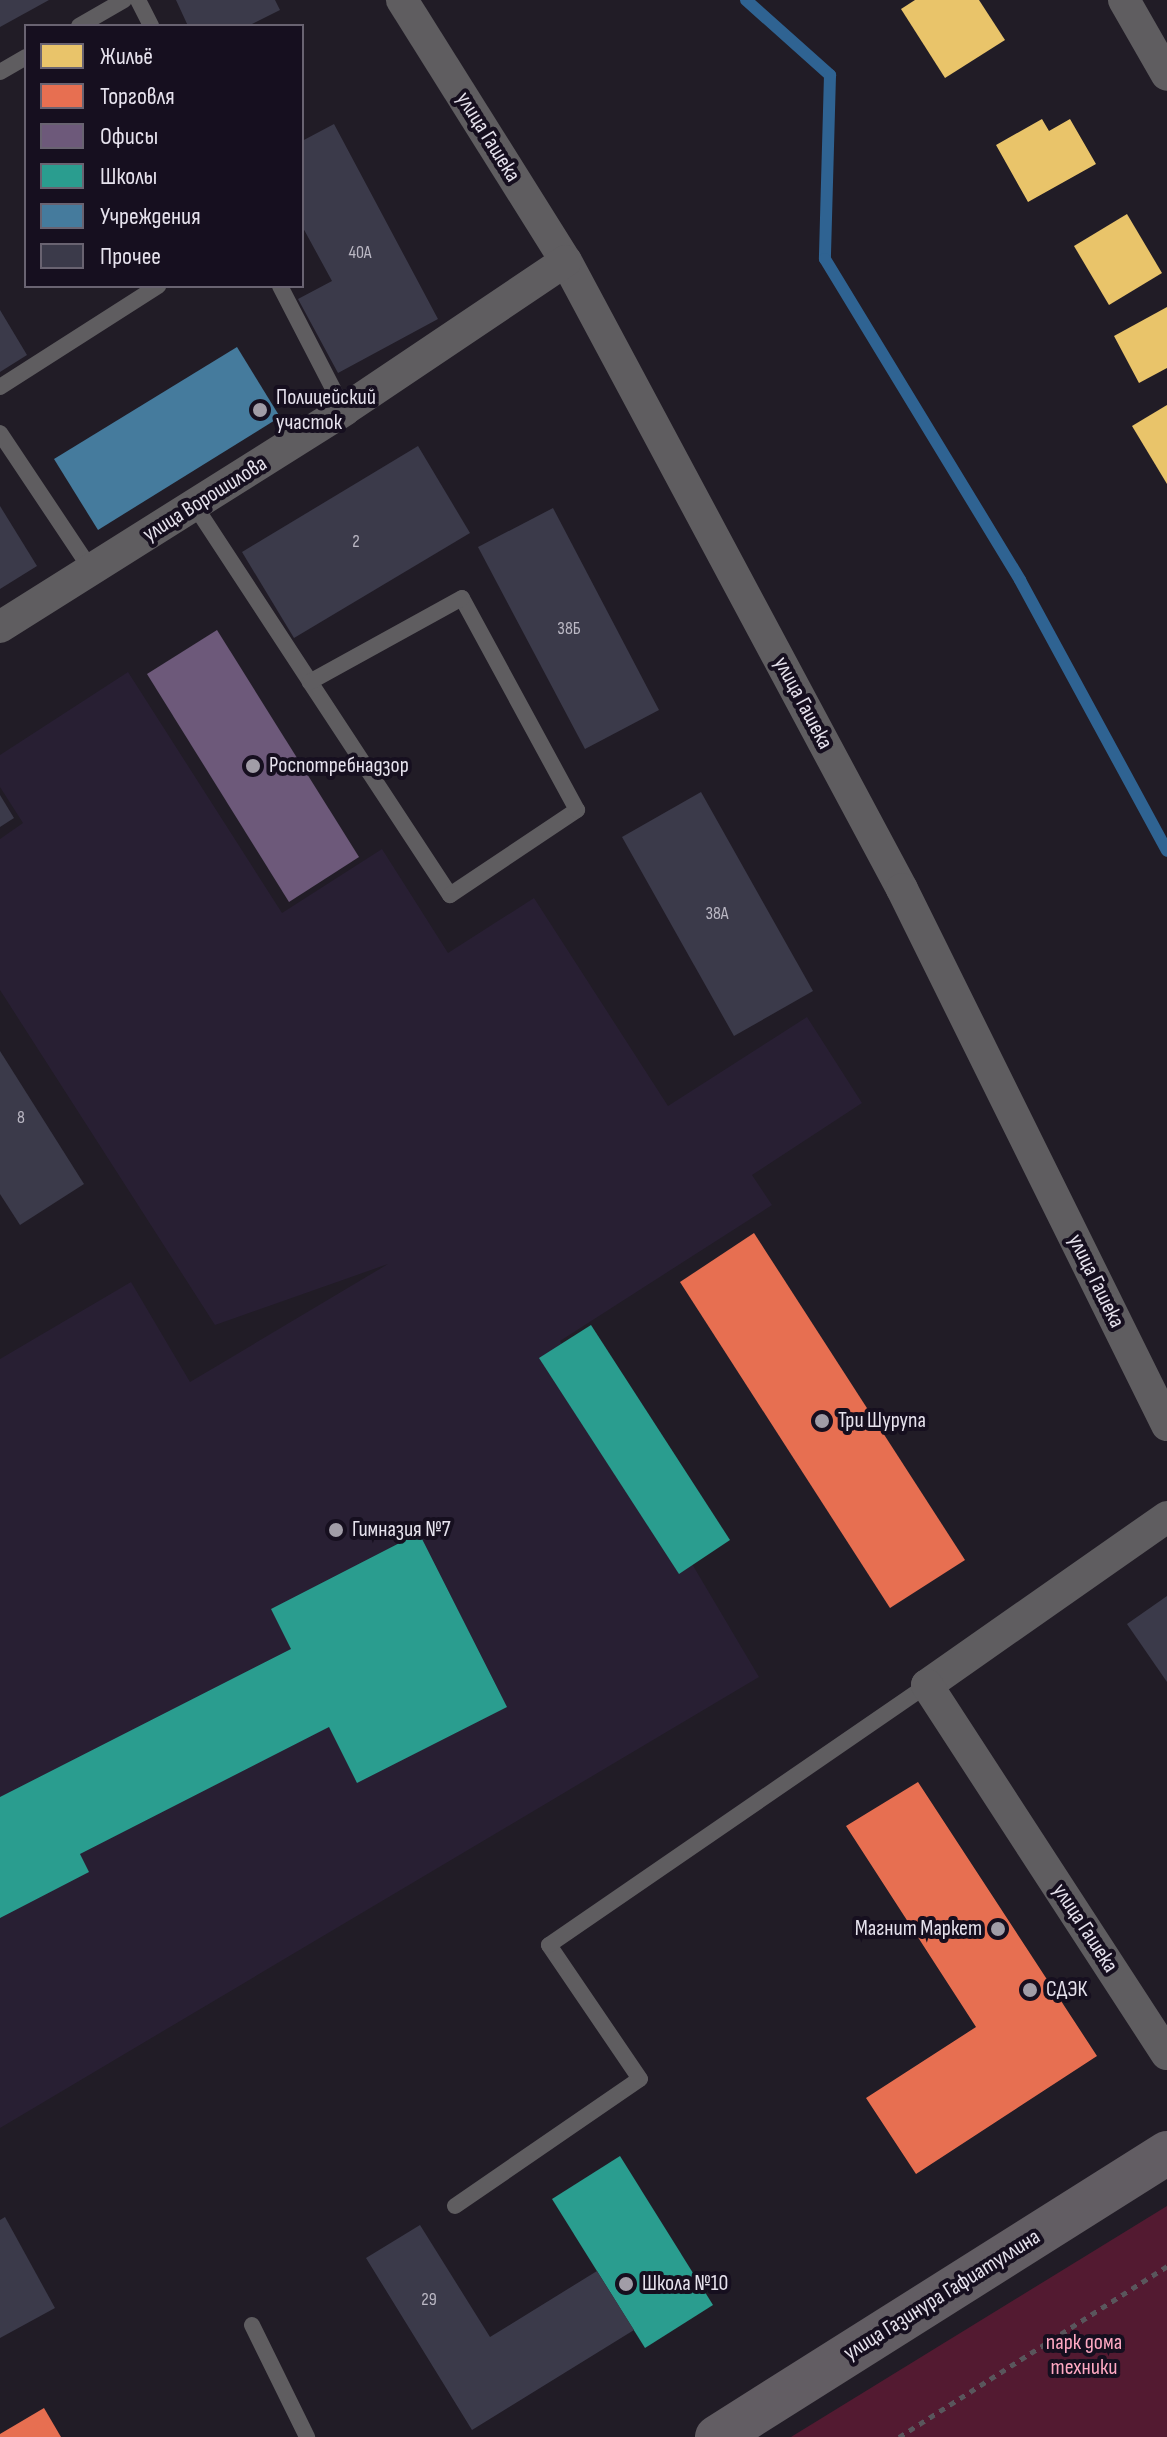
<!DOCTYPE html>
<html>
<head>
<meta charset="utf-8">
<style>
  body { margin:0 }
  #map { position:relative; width:1167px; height:2437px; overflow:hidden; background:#211c26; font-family:"Sofia Sans Condensed",sans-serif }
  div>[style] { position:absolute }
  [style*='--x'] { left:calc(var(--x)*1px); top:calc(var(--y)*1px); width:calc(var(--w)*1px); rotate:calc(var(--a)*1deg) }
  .built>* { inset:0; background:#281f33 }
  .green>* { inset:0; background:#531a31 }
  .homes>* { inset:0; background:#e9c46a }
  .shops>* { inset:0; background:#e76f51 }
  .offices>* { inset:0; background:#6d597a }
  .schools>* { inset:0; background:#2a9d8f }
  .public>* { inset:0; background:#457b9d }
  .stream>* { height:12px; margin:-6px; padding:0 6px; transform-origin:6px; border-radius:6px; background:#2f6392 }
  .building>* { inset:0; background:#3b3a4a }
  .path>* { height:5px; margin-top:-2.5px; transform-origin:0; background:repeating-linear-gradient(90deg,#59565c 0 6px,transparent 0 12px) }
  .service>* { height:16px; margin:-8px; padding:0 8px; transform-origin:8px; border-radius:8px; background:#5f5d60 }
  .minor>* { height:32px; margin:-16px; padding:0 16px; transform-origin:16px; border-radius:16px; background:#5f5d60 }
  .primary>* { height:44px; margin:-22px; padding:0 22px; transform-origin:22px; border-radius:22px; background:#625d63 }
  .dots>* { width:22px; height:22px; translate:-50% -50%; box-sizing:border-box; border:4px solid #160f1f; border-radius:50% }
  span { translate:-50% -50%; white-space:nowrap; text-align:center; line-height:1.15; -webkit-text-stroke:8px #160f1f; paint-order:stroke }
  .number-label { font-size:18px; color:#bbb8c4 }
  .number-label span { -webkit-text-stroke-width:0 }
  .street-label { font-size:22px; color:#e6e2ed }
  .poi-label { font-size:22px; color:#e6e2ed }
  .left { translate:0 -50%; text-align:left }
  .right { translate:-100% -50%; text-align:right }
  .park-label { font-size:22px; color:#fea8c2 }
  .legend { position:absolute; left:24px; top:24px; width:280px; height:264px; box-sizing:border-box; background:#160f1f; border:2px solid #696371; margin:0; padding:10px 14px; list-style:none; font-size:24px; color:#e6e2ed }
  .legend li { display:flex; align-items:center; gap:16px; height:40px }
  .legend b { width:40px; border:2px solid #696371 }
</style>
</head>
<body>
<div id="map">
  <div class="built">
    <div style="clip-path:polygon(128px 672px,282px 913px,382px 849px,448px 953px,534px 898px,668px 1106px,807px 1017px,862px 1103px,752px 1175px,772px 1205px,560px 1341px,759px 1677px,0 2128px,0 1359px,131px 1282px,190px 1382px,388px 1264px,215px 1325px,0 990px,0 839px,23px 823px,0 787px,0 755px)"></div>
  </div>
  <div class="green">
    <div style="clip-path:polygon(1167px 2206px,1167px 2437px,791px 2437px)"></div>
  </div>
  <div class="homes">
    <div style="clip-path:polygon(915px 0,979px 0,1005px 40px,945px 78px,901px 9px)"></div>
    <div style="clip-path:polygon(1042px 119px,1049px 131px,1070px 119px,1096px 164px,1028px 202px,996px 145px)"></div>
    <div style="clip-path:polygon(1127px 214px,1162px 273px,1109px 305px,1074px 246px)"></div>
    <div style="clip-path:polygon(1167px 307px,1167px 368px,1139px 383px,1114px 336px)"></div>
    <div style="clip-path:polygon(1167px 405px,1167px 484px,1132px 426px)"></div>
  </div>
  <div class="shops">
    <div style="clip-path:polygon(754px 1233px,965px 1560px,890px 1608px,680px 1282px)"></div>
    <div style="clip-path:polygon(918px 1782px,1097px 2056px,916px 2174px,866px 2098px,976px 2027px,846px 1826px)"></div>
    <div style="clip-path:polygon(44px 2408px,61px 2437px,0 2437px,0 2434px)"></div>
  </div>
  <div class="offices">
    <div style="clip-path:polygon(217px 630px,359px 857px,289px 902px,147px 674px)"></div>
  </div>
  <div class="schools">
    <div style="clip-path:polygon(591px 1325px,730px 1540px,679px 1574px,539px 1358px)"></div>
    <div style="clip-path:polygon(419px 1533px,507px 1707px,357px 1783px,329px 1727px,80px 1854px,89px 1872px,0 1918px,0 1797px,291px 1649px,271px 1609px)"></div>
    <div style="clip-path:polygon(620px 2156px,713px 2305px,645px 2348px,552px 2199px)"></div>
  </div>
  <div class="public">
    <div style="clip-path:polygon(237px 347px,280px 417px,98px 530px,54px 459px)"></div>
  </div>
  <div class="stream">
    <div style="--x:746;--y:0;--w:113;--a:41.8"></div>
    <div style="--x:830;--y:75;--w:184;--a:91.6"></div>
    <div style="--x:825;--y:259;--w:376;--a:58.7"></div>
    <div style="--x:1020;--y:580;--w:308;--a:61.5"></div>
  </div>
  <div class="building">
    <div style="clip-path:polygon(0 0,49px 0,0 27px)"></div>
    <div style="clip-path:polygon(176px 0,275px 0,280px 10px,248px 26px,188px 26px)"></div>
    <div style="clip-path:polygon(334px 124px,438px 319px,338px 373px,298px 299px,332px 281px,302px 226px,302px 141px)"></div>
    <div style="clip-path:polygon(0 310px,27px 355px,0 372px)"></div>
    <div style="clip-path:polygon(418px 446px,470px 533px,294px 638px,242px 552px)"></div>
    <div style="clip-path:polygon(0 506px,37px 566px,0 589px)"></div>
    <div style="clip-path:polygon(553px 508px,659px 710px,585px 749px,478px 547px)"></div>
    <div style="clip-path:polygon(701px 792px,813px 991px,734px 1036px,622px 837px)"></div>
    <div style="clip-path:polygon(0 795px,14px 818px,0 827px)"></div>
    <div style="clip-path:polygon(0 1051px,84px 1184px,20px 1225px,0 1194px)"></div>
    <div style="clip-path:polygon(1167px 1596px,1167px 1682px,1127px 1624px)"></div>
    <div style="clip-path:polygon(5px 2217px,55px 2308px,0 2338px,0 2220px)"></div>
    <div style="clip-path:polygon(420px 2225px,490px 2337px,597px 2271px,634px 2330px,472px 2430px,366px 2258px)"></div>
  </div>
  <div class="path">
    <div style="--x:899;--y:2437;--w:318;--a:-32.5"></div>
  </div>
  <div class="service">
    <div style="--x:138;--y:0;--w:29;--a:63"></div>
    <div style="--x:79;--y:26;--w:52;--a:-30"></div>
    <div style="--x:0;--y:72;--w:30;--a:-30"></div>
    <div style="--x:280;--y:286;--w:140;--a:62.7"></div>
    <div style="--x:0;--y:387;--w:188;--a:-32.6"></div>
    <div style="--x:0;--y:433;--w:166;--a:56.3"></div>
    <div style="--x:195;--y:506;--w:210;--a:56.8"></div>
    <div style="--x:310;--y:682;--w:255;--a:56.7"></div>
    <div style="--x:450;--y:895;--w:153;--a:-33.8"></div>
    <div style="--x:577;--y:810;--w:241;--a:-118.5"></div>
    <div style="--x:462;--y:598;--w:174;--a:151.1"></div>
    <div style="--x:455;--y:2206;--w:224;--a:-34.5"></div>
    <div style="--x:640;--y:2079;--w:162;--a:-124.2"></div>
    <div style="--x:549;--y:1945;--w:459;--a:-34.5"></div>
    <div style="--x:252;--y:2325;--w:125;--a:63.8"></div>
  </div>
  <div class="minor">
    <div style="--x:402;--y:0;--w:308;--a:57.9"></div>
    <div style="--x:566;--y:261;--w:712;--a:61.85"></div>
    <div style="--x:902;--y:889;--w:598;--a:63.69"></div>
    <div style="--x:1124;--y:0;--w:86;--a:60.2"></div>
    <div style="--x:0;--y:627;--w:407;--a:-32.2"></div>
    <div style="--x:344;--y:410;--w:267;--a:-33.9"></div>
    <div style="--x:1167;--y:1517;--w:293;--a:145"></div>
    <div style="--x:927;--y:1685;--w:440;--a:57"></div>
  </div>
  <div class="primary">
    <div style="--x:717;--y:2437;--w:532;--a:-32.26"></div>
  </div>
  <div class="dots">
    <div style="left:260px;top:410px;background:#a19da7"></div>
    <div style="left:253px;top:766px;background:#a19da7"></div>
    <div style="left:822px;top:1421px;background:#a19da7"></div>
    <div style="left:336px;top:1530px;background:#a19da7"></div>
    <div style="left:998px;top:1929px;background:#a19da7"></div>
    <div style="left:1030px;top:1990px;background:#a19da7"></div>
    <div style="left:626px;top:2284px;background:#a19da7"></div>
  </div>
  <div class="number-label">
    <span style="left:360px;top:253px">40А</span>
    <span style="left:356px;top:542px">2</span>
    <span style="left:569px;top:629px">38Б</span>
    <span style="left:717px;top:914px">38А</span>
    <span style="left:21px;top:1118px">8</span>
    <span style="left:429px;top:2300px">29</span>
  </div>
  <div class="street-label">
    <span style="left:488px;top:137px;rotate:58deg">улица Гашека</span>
    <span style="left:205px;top:499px;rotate:-32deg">улица Ворошилова</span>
    <span style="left:803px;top:703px;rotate:62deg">улица Гашека</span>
    <span style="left:1096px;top:1281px;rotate:64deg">улица Гашека</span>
    <span style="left:1085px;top:1928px;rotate:57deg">улица Гашека</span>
    <span style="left:942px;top:2295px;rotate:-32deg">улица Газинура Гафиатуллина</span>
  </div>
  <div class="poi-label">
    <span class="left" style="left:276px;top:410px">Полицейский<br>участок</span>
    <span class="left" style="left:269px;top:766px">Роспотребнадзор</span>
    <span class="left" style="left:838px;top:1421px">Три Шурупа</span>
    <span class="left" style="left:352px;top:1530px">Гимназия №7</span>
    <span class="right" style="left:982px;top:1929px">Магнит Маркет</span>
    <span class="left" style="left:1046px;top:1990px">СДЭК</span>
    <span class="left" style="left:642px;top:2284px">Школа №10</span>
  </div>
  <div class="park-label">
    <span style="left:1084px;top:2355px">парк дома<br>техники</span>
  </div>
  <ul class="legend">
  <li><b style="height:22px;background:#e9c46a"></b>Жильё</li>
  <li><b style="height:22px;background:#e76f51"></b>Торговля</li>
  <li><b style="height:22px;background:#6d597a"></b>Офисы</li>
  <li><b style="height:22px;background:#2a9d8f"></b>Школы</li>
  <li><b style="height:22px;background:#457b9d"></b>Учреждения</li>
  <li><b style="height:22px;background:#3b3a4a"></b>Прочее</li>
  </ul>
</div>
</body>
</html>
